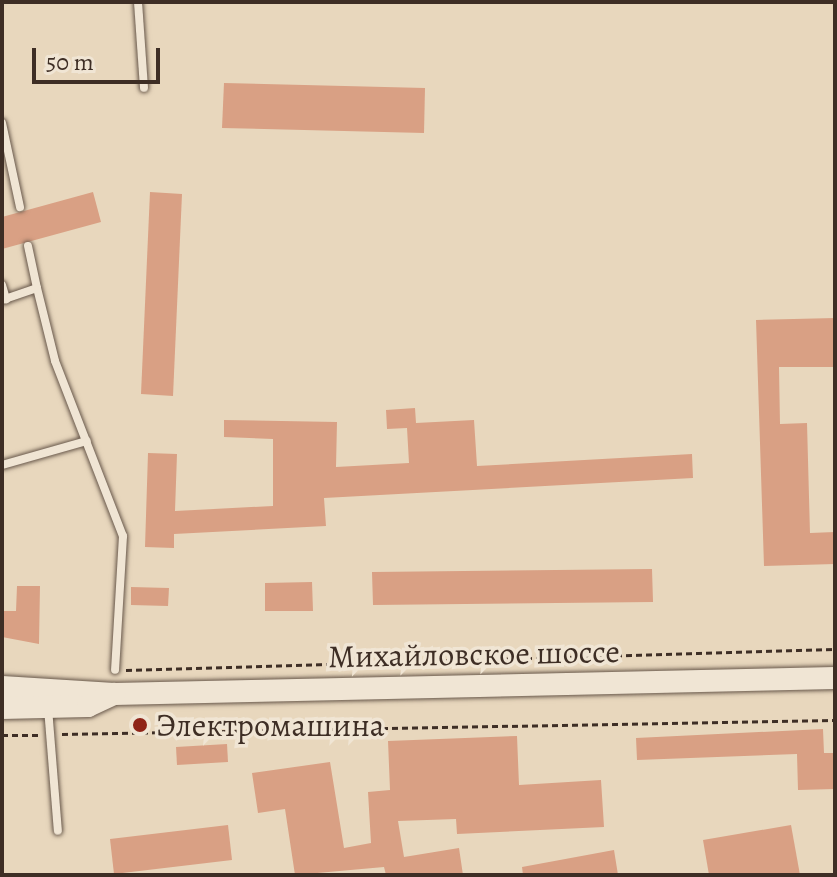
<!DOCTYPE html>
<html>
<head>
<meta charset="utf-8">
<style>
  body { margin:0 }
  #map { position:relative; width:837px; height:877px; overflow:hidden; background:#e8d7bd; font-family:Alegreya,serif }
  div>[style] { position:absolute }
  [style*='--x'] { left:calc(var(--x)*1px); top:calc(var(--y)*1px); width:calc(var(--w)*1px); rotate:calc(var(--a)*1deg) }
  .building>* { inset:0; background:#d9a084 }
  .path>* { height:3px; margin-top:-1.5px; transform-origin:0; background:repeating-linear-gradient(90deg,#3e2e25 0 6px,transparent 0 10px) }
  .roads { filter:drop-shadow(0 0 2px #68584b) drop-shadow(0 0 2px #68584b) }
  .lane>* { height:8px; margin:-4px; padding:0 4px; transform-origin:4px; border-radius:4px; background:#f0e5d4 }
  .secondary>* { height:22px; margin:-11px; padding:0 11px; transform-origin:11px; border-radius:11px; background:#f0e5d4 }
  .dots>* { width:22px; height:22px; translate:-50% -50%; box-sizing:border-box; border:4px solid #f0e5d4; border-radius:50% }
  span { translate:-50% -50%; white-space:nowrap; text-align:center; line-height:1.15; -webkit-text-stroke:7px #f0e5d4; paint-order:stroke }
  .street-label { font-size:32px; color:#3e2e25 }
  .poi-label { font-size:32px; color:#3e2e25 }
  .left { translate:0 -50%; text-align:left }
  .frame { position:absolute; inset:0; border:4px solid #3e2e25; pointer-events:none }
  .scale { position:absolute; left:32px; top:48px; width:128px; height:36px; box-sizing:border-box; border:4px solid #3e2e25; border-top:0; padding-left:10px; font-size:24px; line-height:28px; white-space:nowrap; color:#3e2e25; -webkit-text-stroke:6px #f0e5d4; paint-order:stroke }
</style>
</head>
<body>
<div id="map">
  <div class="building">
    <div style="clip-path:polygon(224px 83px,425px 88px,424px 133px,222px 128px)"></div>
    <div style="clip-path:polygon(93px 192px,101px 222px,2px 249px,2px 217px)"></div>
    <div style="clip-path:polygon(150px 192px,182px 194px,173px 396px,141px 394px)"></div>
    <div style="clip-path:polygon(835px 318px,835px 367px,779px 367px,780px 424px,807px 423px,810px 533px,835px 532px,835px 564px,764px 566px,756px 320px)"></div>
    <div style="clip-path:polygon(415px 408px,416px 423px,474px 420px,477px 466px,692px 454px,693px 478px,324px 498px,326px 526px,174px 534px,174px 548px,145px 547px,148px 453px,177px 454px,175px 511px,273px 506px,273px 439px,224px 437px,224px 420px,337px 422px,336px 467px,409px 463px,407px 428px,387px 429px,386px 410px)"></div>
    <div style="clip-path:polygon(652px 569px,653px 602px,373px 605px,372px 572px)"></div>
    <div style="clip-path:polygon(312px 582px,313px 611px,265px 611px,265px 583px)"></div>
    <div style="clip-path:polygon(17px 586px,40px 586px,39px 644px,2px 637px,2px 611px,16px 611px)"></div>
    <div style="clip-path:polygon(131px 587px,169px 588px,168px 606px,131px 605px)"></div>
    <div style="clip-path:polygon(823px 729px,824px 753px,835px 753px,835px 789px,798px 790px,797px 754px,637px 760px,636px 738px)"></div>
    <div style="clip-path:polygon(517px 736px,519px 785px,601px 780px,604px 827px,457px 834px,456px 819px,398px 821px,404px 857px,459px 848px,463px 875px,386px 875px,384px 867px,295px 875px,285px 809px,258px 813px,252px 773px,330px 762px,344px 848px,371px 843px,368px 792px,390px 790px,388px 741px)"></div>
    <div style="clip-path:polygon(227px 744px,228px 762px,177px 765px,176px 747px)"></div>
    <div style="clip-path:polygon(228px 825px,232px 860px,114px 874px,110px 839px)"></div>
    <div style="clip-path:polygon(791px 825px,800px 875px,709px 875px,703px 840px)"></div>
    <div style="clip-path:polygon(614px 850px,618px 875px,523px 875px,522px 867px)"></div>
  </div>
  <div class="path">
    <div style="--x:126;--y:670;--w:709;--a:-1.7"></div>
    <div style="--x:62;--y:734;--w:773;--a:-1.04"></div>
    <div style="--x:2;--y:735;--w:36;--a:0"></div>
  </div>
  <div class="roads">
    <div class="lane">
      <div style="--x:138;--y:2;--w:86;--a:86"></div>
      <div style="--x:2;--y:123;--w:86;--a:77.9"></div>
      <div style="--x:28;--y:246;--w:43;--a:77.9"></div>
      <div style="--x:2;--y:285;--w:15;--a:74"></div>
      <div style="--x:2;--y:300;--w:37;--a:-19"></div>
      <div style="--x:37;--y:288;--w:75;--a:76.1"></div>
      <div style="--x:55;--y:361;--w:188;--a:68.8"></div>
      <div style="--x:123;--y:536;--w:134;--a:93.4"></div>
      <div style="--x:2;--y:465;--w:88;--a:-15.8"></div>
      <div style="--x:48;--y:708;--w:123;--a:85.4"></div>
    </div>
    <div class="secondary">
      <div style="--x:2;--y:687;--w:112;--a:3.6"></div>
      <div style="--x:114;--y:694;--w:721;--a:-1.27"></div>
      <div style="--x:2;--y:708;--w:86;--a:-1.3"></div>
      <div style="--x:88;--y:706;--w:29;--a:-25"></div>
    </div>
  </div>
  <div class="dots">
    <div style="left:140px;top:725px;background:#8f2418"></div>
  </div>
  <div class="street-label">
    <span style="left:474px;top:654px;rotate:-1deg">Михайловское шоссе</span>
  </div>
  <div class="poi-label">
    <span class="left" style="left:156px;top:725px">Электромашина</span>
  </div>
  <div class="frame"></div>
  <div class="scale">50 m</div>
</div>
</body>
</html>
